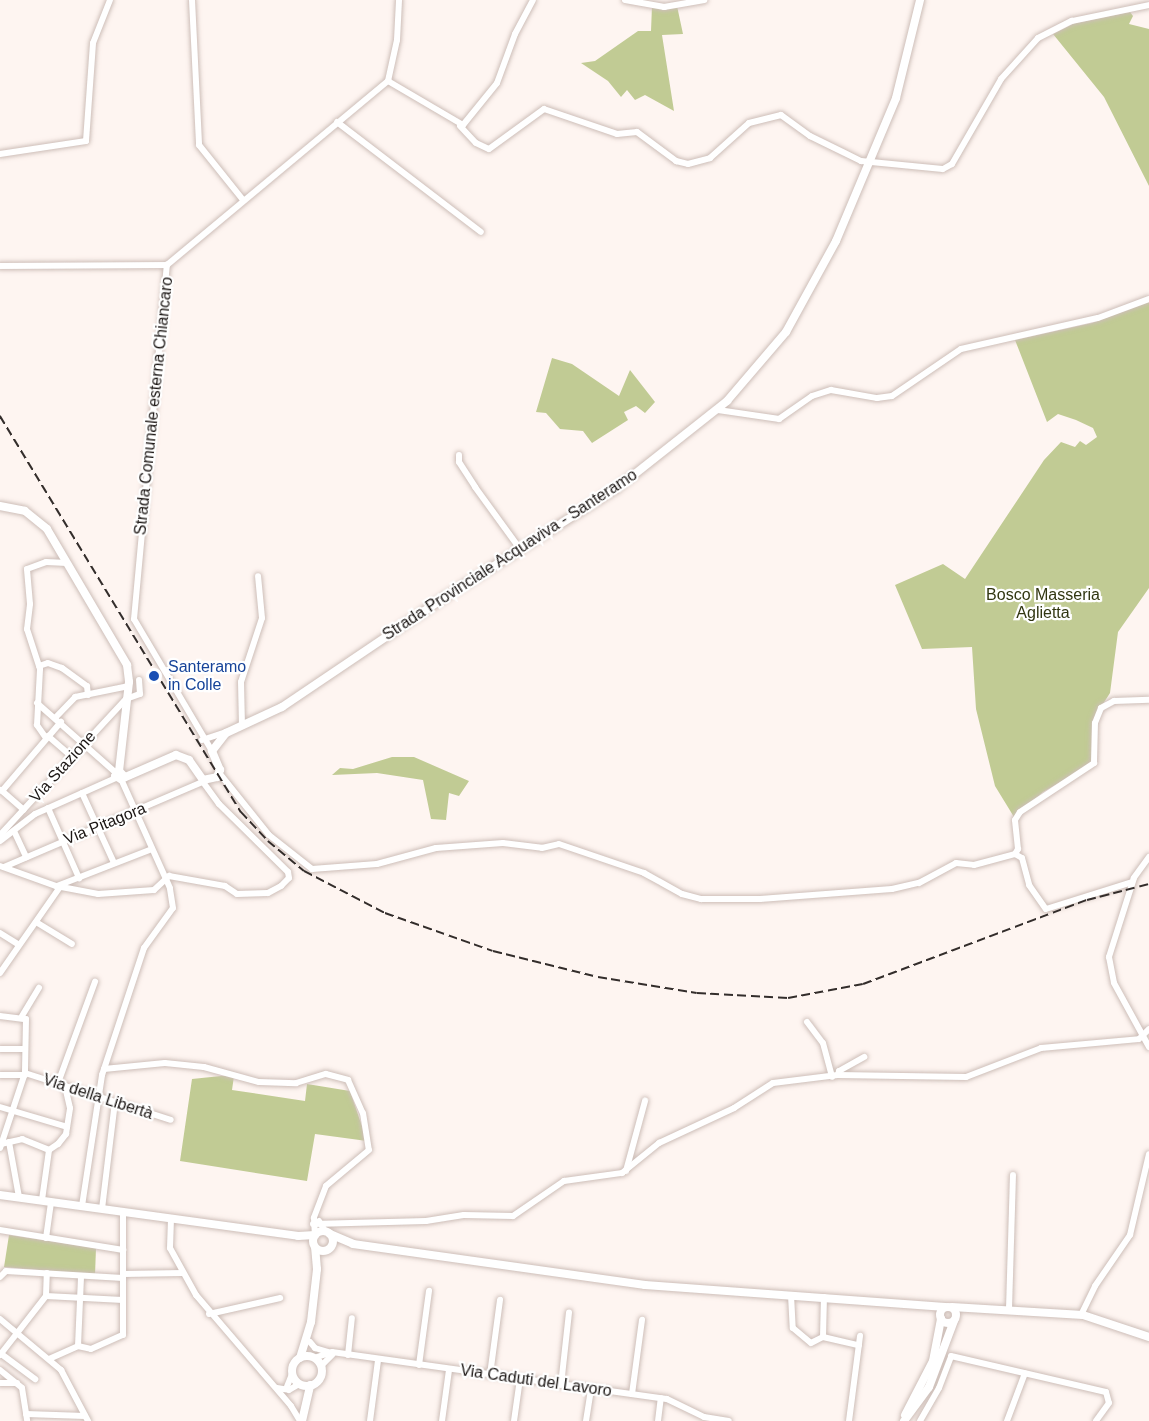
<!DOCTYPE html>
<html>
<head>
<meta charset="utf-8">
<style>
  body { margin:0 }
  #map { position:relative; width:1149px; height:1421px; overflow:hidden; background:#fef5f1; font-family:Arial,sans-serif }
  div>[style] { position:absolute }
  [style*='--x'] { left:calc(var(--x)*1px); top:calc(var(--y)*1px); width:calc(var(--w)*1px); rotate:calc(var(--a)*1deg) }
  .green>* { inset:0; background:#c1cb94 }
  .roads { filter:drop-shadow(0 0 2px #cdbeb8) drop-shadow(0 0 2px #cdbeb8) }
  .minor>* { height:6px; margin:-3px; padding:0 3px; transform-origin:3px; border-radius:3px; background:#fff }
  .major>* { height:8px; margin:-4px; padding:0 4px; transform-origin:4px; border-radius:4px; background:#fff }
  .major>.ring { margin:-4px; padding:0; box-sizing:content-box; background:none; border:8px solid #fff; border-radius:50% }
  .rail>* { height:1.5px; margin-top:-0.75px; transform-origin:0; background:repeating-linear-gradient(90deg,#332d2b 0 9px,transparent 0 13.5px) }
  .dots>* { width:16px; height:16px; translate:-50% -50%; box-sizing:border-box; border:3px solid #fff; border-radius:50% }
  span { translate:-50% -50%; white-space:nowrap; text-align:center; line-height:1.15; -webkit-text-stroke:4.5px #fff; paint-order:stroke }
  .street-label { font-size:16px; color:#1b1614 }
  .park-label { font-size:16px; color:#313611 }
  .transit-label { font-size:16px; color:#164399 }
  .left { translate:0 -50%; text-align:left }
</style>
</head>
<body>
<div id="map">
  <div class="green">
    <div style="clip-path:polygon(652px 6px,677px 6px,683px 34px,662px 35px,674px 111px,645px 95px,635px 100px,627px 90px,621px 97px,608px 81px,581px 63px,595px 61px,638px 31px,651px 31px)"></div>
    <div style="clip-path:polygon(1130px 12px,1133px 16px,1129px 24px,1149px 29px,1149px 186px,1104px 97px,1053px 34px,1075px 23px)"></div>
    <div style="clip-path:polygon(1149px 301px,1149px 588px,1118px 632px,1110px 693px,1094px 718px,1092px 764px,1043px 792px,1014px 817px,995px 786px,976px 709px,972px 647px,922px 649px,895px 585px,943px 564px,965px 579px,1044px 460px,1061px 442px,1075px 447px,1080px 441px,1086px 445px,1097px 437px,1093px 428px,1076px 420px,1058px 414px,1047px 422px,1015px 340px,1092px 323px)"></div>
    <div style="clip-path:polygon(552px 358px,572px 364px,619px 396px,630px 370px,655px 402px,645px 413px,636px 406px,624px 412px,628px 420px,592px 443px,583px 431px,560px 429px,546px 413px,536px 412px)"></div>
    <div style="clip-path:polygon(392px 757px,414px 757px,469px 781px,459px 796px,449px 793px,446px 820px,431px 819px,423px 780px,377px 773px,332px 775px,340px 768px,353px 769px)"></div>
    <div style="clip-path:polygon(221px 1076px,234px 1076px,232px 1090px,305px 1101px,307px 1084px,350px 1091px,367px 1141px,315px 1134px,307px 1181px,180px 1161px,192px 1079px)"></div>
    <div style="clip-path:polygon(9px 1235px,96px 1248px,95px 1275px,4px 1267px)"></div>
  </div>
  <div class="roads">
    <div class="minor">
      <div style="--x:192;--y:0;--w:145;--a:87.2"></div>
      <div style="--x:199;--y:145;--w:70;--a:51.3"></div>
      <div style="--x:625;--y:0;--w:40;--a:10"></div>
      <div style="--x:664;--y:7;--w:41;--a:-9.9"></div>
      <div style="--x:388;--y:81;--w:87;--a:30.4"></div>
      <div style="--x:463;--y:125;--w:54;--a:-51"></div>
      <div style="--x:497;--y:83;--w:52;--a:-69.8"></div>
      <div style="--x:515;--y:34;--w:38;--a:-62"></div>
      <div style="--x:337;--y:122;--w:181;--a:37.4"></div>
      <div style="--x:460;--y:126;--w:23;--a:47"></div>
      <div style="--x:476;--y:143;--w:14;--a:25"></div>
      <div style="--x:489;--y:149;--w:68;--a:-36"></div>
      <div style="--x:544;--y:109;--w:77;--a:18.9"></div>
      <div style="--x:617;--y:134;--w:20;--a:-6"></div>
      <div style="--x:637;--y:132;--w:49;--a:36.6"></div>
      <div style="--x:676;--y:161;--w:12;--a:14"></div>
      <div style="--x:688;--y:164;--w:23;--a:-15"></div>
      <div style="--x:710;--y:158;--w:52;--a:-41.9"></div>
      <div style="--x:749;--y:123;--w:33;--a:-14"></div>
      <div style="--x:781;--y:115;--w:36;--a:36"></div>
      <div style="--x:810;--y:136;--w:57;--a:26.1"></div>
      <div style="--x:861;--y:161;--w:82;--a:5.6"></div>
      <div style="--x:943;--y:169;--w:10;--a:-29"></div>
      <div style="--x:952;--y:164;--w:98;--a:-60"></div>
      <div style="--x:1001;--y:79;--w:55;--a:-47.9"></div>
      <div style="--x:1038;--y:38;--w:38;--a:-27"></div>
      <div style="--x:1072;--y:21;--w:79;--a:-11.7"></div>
      <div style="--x:0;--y:154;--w:87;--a:-8.6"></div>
      <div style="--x:86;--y:141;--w:98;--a:-85.9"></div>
      <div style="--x:93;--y:43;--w:46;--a:-68.4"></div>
      <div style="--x:0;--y:266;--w:167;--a:-0.3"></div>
      <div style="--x:718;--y:410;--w:62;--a:8.4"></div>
      <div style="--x:779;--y:419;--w:40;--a:-34.9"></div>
      <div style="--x:812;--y:396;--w:20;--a:-18"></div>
      <div style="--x:831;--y:390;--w:47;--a:9.9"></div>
      <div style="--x:877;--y:398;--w:15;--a:-8"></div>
      <div style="--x:892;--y:396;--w:83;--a:-34.3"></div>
      <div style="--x:961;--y:349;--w:140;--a:-12.8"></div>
      <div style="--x:1098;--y:318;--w:54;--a:-20.4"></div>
      <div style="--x:459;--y:455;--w:7;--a:90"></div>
      <div style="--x:459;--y:462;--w:30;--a:57"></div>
      <div style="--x:475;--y:487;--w:77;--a:54"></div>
      <div style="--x:39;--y:666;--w:9;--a:-18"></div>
      <div style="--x:48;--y:663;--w:15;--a:20"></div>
      <div style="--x:62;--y:668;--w:31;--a:36"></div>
      <div style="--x:87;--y:686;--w:9;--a:84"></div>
      <div style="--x:37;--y:703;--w:106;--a:41.5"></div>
      <div style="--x:56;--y:717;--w:28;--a:-46"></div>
      <div style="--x:75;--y:697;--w:55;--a:-11.5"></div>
      <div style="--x:242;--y:726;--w:44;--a:-91.3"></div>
      <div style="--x:241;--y:682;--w:67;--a:-71.8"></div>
      <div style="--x:262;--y:618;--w:42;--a:-95.4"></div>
      <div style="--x:48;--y:736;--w:32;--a:41"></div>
      <div style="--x:46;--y:738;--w:16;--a:-125"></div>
      <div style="--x:37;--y:725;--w:56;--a:-86.9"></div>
      <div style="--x:40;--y:669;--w:42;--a:-108"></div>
      <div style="--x:27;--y:629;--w:25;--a:-83"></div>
      <div style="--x:30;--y:604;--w:35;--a:-95"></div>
      <div style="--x:27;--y:569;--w:20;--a:-20"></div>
      <div style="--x:46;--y:562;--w:21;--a:3"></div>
      <div style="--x:202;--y:740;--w:26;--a:-18"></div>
      <div style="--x:212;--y:751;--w:153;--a:-120.6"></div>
      <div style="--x:134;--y:619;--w:356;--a:-84.7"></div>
      <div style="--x:167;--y:265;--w:288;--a:-39.8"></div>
      <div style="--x:388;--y:81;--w:42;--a:-77.6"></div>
      <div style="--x:397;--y:40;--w:40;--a:-87.1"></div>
      <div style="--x:220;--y:774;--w:78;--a:51.2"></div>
      <div style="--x:269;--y:835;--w:55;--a:38.3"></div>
      <div style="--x:312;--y:869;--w:65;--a:-4.4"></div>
      <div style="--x:377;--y:864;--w:61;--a:-15.2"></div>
      <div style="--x:436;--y:848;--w:67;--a:-4.3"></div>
      <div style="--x:503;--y:843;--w:39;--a:7"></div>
      <div style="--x:542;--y:848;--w:17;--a:-13"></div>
      <div style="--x:559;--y:844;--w:90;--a:18.8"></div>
      <div style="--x:644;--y:873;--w:43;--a:28.9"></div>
      <div style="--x:682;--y:894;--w:20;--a:15"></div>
      <div style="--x:701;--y:899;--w:59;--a:0"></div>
      <div style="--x:760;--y:899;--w:132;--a:-4.3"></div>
      <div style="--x:892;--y:889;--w:28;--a:-13"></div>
      <div style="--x:919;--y:883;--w:42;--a:-28.4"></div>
      <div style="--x:956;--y:863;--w:18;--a:6"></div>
      <div style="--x:974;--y:865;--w:42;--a:-15"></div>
      <div style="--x:1015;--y:854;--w:6;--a:-59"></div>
      <div style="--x:1018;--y:849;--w:29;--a:-96"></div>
      <div style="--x:1015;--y:820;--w:9;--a:-58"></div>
      <div style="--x:1020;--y:812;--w:89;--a:-33.5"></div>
      <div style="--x:1094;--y:763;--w:40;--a:-88.6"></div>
      <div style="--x:1095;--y:723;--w:16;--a:-68"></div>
      <div style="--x:1101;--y:708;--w:15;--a:-28"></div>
      <div style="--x:1114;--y:701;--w:35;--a:-2"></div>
      <div style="--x:1;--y:790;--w:30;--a:41"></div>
      <div style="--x:2;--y:791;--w:91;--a:-49.5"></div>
      <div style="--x:82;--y:793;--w:77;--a:65.4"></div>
      <div style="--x:48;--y:808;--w:77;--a:66.1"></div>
      <div style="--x:14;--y:831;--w:29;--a:65"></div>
      <div style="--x:0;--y:835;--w:185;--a:-47.2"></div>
      <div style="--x:126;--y:699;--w:15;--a:-20"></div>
      <div style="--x:140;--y:694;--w:14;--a:-94"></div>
      <div style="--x:0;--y:841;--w:44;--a:-37.6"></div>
      <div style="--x:35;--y:814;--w:89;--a:-24"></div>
      <div style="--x:1015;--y:854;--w:8;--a:30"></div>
      <div style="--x:1022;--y:858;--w:28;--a:75"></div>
      <div style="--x:1029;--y:885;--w:29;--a:55"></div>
      <div style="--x:1046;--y:909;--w:90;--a:-17.4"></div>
      <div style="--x:1149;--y:857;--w:26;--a:126"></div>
      <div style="--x:1134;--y:878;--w:83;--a:107.6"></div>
      <div style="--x:1109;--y:957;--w:26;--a:79"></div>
      <div style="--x:1114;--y:983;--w:73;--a:61.3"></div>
      <div style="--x:0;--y:866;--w:59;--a:19.7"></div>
      <div style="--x:56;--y:886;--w:43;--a:10.8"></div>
      <div style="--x:98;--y:894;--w:56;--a:-4.1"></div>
      <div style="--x:154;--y:890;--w:21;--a:-43"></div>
      <div style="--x:169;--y:876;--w:57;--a:10.1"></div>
      <div style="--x:225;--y:886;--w:14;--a:34"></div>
      <div style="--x:237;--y:894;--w:31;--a:-2"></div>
      <div style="--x:268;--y:893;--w:15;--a:-28"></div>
      <div style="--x:281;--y:886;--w:11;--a:-45"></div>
      <div style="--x:289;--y:878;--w:6;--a:-99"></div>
      <div style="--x:288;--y:872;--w:97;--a:-135.4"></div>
      <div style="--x:219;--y:804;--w:27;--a:-126"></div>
      <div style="--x:4;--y:867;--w:219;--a:-23.2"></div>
      <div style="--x:57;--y:886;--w:102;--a:-21.3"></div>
      <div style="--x:36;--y:922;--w:42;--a:31.4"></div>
      <div style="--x:0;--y:933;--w:22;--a:32"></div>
      <div style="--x:0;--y:973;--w:105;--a:-55.1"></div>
      <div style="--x:0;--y:1016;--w:26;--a:7"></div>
      <div style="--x:26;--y:1019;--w:54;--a:91.1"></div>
      <div style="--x:25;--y:1073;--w:79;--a:108.4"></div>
      <div style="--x:22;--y:1016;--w:33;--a:-59"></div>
      <div style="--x:807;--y:1022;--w:26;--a:53"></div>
      <div style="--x:823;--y:1043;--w:35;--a:75"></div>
      <div style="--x:0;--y:1049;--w:25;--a:0"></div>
      <div style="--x:104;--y:1069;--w:61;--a:-5.6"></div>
      <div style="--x:165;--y:1063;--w:39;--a:6"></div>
      <div style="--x:204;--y:1067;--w:57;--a:15.3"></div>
      <div style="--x:259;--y:1082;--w:37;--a:2"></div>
      <div style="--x:296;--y:1083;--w:31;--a:-17"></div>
      <div style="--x:326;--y:1074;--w:23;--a:15"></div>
      <div style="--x:348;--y:1080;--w:36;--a:66"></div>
      <div style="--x:363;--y:1113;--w:37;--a:81"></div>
      <div style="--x:369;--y:1150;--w:56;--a:140.1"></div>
      <div style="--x:326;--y:1186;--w:34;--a:111"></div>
      <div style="--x:314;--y:1218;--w:17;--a:87"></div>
      <div style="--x:25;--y:1073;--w:153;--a:17.8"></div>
      <div style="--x:0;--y:1075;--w:25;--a:0"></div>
      <div style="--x:838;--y:1075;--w:4;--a:-76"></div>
      <div style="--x:839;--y:1071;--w:29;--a:-29"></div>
      <div style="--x:58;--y:1083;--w:108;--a:-69.9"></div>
      <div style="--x:0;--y:1107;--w:70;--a:16.6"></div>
      <div style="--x:9;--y:1142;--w:56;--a:79.7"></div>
      <div style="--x:1;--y:1144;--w:22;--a:-13"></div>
      <div style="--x:22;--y:1139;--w:29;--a:22"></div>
      <div style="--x:49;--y:1150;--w:11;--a:-34"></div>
      <div style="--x:58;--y:1144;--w:13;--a:-51"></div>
      <div style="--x:66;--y:1134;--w:26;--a:-81"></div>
      <div style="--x:70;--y:1108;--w:23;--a:-103"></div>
      <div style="--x:626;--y:1171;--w:73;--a:-74.8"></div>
      <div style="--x:42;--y:1200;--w:50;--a:-82"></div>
      <div style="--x:82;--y:1206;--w:133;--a:-81.3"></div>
      <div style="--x:102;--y:1075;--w:134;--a:-71.7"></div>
      <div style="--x:144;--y:948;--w:49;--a:-54.1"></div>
      <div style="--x:173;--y:908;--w:20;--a:-99"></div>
      <div style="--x:170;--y:888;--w:120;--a:-114.2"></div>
      <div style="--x:102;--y:1209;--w:108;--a:-83.1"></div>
      <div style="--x:171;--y:1219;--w:29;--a:92"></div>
      <div style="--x:170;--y:1248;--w:54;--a:61"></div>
      <div style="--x:196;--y:1295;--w:146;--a:49.4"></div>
      <div style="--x:291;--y:1406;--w:17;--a:59"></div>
      <div style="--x:319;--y:1221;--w:12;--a:59"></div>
      <div style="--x:313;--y:1224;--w:113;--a:-1.5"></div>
      <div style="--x:426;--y:1221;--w:38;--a:-9"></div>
      <div style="--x:464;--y:1215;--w:49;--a:1.2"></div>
      <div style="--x:513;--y:1216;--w:62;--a:-34.5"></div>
      <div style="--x:564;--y:1181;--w:59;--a:-7.9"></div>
      <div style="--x:622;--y:1173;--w:48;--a:-39"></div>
      <div style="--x:659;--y:1143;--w:83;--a:-25"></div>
      <div style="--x:734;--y:1108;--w:46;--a:-32.7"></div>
      <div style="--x:773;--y:1083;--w:65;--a:-7"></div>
      <div style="--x:838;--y:1075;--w:128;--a:0.9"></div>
      <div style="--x:966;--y:1077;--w:80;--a:-21.1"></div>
      <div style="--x:1041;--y:1048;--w:98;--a:-5.2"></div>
      <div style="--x:1139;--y:1039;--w:14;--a:-45"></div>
      <div style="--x:0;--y:1230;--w:125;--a:9.2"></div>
      <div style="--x:46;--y:1238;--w:36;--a:-82"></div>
      <div style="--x:123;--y:1274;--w:60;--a:-1"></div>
      <div style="--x:0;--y:1277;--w:8;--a:-45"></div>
      <div style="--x:6;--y:1271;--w:117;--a:3.4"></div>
      <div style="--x:791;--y:1295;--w:33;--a:87"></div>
      <div style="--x:793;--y:1328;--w:23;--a:40"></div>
      <div style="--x:811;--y:1343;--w:13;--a:-27"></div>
      <div style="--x:823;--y:1337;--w:40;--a:-88.6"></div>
      <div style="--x:46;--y:1296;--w:77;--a:3"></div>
      <div style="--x:1009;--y:1309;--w:134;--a:-88.3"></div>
      <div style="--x:209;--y:1314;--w:73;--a:-12.7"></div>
      <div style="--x:1081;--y:1315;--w:32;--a:-64"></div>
      <div style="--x:1095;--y:1286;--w:62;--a:-55.5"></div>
      <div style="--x:1130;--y:1235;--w:83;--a:-76.8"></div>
      <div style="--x:0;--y:1319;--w:80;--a:39.9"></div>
      <div style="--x:61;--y:1370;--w:58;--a:62.1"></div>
      <div style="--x:823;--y:1337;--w:37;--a:13"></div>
      <div style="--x:310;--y:1342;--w:8;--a:50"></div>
      <div style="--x:315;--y:1348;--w:14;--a:17"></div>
      <div style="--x:78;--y:1346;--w:70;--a:-87.5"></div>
      <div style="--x:0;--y:1353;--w:44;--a:36.6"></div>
      <div style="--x:0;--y:1355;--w:75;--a:-52.1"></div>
      <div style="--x:46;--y:1296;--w:23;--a:-88"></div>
      <div style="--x:348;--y:1355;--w:37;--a:-84"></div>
      <div style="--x:314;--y:1358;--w:19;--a:-18"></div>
      <div style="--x:332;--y:1352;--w:338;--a:8"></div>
      <div style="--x:667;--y:1399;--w:41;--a:25.9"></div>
      <div style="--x:704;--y:1417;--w:25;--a:9"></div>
      <div style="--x:49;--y:1359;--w:32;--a:-24"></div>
      <div style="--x:78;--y:1346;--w:13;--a:13"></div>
      <div style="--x:91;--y:1349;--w:35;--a:-24"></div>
      <div style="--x:123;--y:1335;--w:123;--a:-90"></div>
      <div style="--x:419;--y:1365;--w:75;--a:-82.3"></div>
      <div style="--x:321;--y:1366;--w:16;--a:-45"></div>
      <div style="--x:0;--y:1370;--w:28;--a:39"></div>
      <div style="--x:22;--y:1388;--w:33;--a:81"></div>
      <div style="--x:490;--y:1375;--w:76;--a:-82.4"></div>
      <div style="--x:0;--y:1383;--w:17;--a:0"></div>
      <div style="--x:561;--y:1385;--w:73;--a:-83.7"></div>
      <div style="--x:277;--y:1388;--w:12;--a:9"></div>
      <div style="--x:289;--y:1390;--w:12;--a:-31"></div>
      <div style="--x:286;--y:1389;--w:16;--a:-68"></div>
      <div style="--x:632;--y:1394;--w:75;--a:-82.3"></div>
      <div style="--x:26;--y:1414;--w:59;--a:1.9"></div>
      <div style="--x:370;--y:1421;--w:62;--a:-82.5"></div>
      <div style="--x:442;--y:1421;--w:51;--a:-82.2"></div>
      <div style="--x:514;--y:1421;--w:42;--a:-81.9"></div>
      <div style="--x:586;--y:1421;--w:32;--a:-81"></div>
      <div style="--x:658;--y:1421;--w:23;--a:-83"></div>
      <div style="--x:849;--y:1421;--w:86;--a:-82.6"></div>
      <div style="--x:920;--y:1421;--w:38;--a:-60"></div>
      <div style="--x:939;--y:1388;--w:34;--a:-69"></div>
      <div style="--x:951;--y:1356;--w:159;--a:13.1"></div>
      <div style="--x:1106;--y:1392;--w:11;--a:75"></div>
      <div style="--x:1109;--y:1403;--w:22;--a:126"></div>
      <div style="--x:1007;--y:1421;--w:51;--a:-69.4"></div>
    </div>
    <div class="major">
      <div style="--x:0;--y:506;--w:25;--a:11"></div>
      <div style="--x:25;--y:511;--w:28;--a:39"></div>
      <div style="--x:47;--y:529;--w:158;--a:59.5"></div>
      <div style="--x:127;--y:665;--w:17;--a:83"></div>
      <div style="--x:129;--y:682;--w:90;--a:96.4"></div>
      <div style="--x:123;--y:775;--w:6;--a:-135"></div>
      <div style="--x:119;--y:771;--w:6;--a:129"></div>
      <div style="--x:115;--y:776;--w:7;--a:27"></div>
      <div style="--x:121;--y:779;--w:60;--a:-23.6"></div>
      <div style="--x:176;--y:755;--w:14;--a:21"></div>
      <div style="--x:189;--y:760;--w:24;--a:55"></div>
      <div style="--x:203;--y:780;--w:14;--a:-12"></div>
      <div style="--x:217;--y:777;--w:8;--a:-67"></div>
      <div style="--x:220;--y:770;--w:21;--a:-113"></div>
      <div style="--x:212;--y:751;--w:23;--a:-52"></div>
      <div style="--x:226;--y:733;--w:62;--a:-24.9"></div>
      <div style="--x:282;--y:707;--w:197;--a:-34"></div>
      <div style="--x:445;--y:597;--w:202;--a:-32.3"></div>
      <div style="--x:616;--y:489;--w:142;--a:-38.4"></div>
      <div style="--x:727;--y:401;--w:91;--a:-49.5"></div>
      <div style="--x:786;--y:332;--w:104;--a:-61.2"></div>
      <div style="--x:836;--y:241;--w:155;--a:-67.2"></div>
      <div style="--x:896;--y:98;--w:101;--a:-76.2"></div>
      <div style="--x:0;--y:1195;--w:301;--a:7.8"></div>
      <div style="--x:298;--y:1236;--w:17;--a:-3"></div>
      <div class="ring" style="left:313px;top:1231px;width:12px;height:12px"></div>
      <div style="--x:330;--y:1234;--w:25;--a:23"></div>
      <div style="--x:353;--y:1244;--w:295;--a:8"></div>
      <div style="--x:645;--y:1285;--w:301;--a:4.2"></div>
      <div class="ring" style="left:940px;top:1307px;width:8px;height:8px"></div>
      <div style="--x:952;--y:1307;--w:131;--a:3.5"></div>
      <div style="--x:1083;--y:1315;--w:70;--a:18.4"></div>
      <div class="ring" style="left:292px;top:1356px;width:22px;height:22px"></div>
      <div style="--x:300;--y:1358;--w:38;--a:-73"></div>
      <div style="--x:311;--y:1322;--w:53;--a:-83.5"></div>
      <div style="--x:317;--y:1269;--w:21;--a:-95"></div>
      <div style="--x:905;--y:1415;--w:61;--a:-62.6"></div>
      <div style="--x:933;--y:1361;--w:43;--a:-79.2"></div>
      <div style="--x:302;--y:1421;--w:37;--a:-77"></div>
      <div style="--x:904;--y:1421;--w:42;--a:-53.7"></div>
      <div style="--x:929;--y:1387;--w:71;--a:-69.3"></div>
    </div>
  </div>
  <div class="rail">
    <div style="--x:0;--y:416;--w:464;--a:58.7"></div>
    <div style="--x:241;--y:812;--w:40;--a:47"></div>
    <div style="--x:268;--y:841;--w:47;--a:39.8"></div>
    <div style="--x:304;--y:871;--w:91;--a:27.4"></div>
    <div style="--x:385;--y:913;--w:114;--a:19.4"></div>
    <div style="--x:493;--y:951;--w:108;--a:13.9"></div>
    <div style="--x:598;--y:977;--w:100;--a:9.2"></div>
    <div style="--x:697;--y:993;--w:91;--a:3.1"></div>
    <div style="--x:788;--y:998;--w:76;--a:-10.6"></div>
    <div style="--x:863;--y:984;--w:239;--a:-20.6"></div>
    <div style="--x:1087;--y:900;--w:64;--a:-14.5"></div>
  </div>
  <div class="dots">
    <div style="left:154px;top:676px;background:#1a4fb4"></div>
  </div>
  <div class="street-label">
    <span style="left:154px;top:406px;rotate:-84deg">Strada Comunale esterna Chiancaro</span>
    <span style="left:510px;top:555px;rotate:-33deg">Strada Provinciale Acquaviva - Santeramo</span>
    <span style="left:63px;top:767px;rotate:-48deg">Via Stazione</span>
    <span style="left:105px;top:824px;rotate:-22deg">Via Pitagora</span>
    <span style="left:98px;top:1097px;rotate:18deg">Via della Libertà</span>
    <span style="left:536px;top:1381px;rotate:8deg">Via Caduti del Lavoro</span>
  </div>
  <div class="park-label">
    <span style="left:1043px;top:604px">Bosco Masseria<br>Aglietta</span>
  </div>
  <div class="transit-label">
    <span class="left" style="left:168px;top:676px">Santeramo<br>in Colle</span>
  </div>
</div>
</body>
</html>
